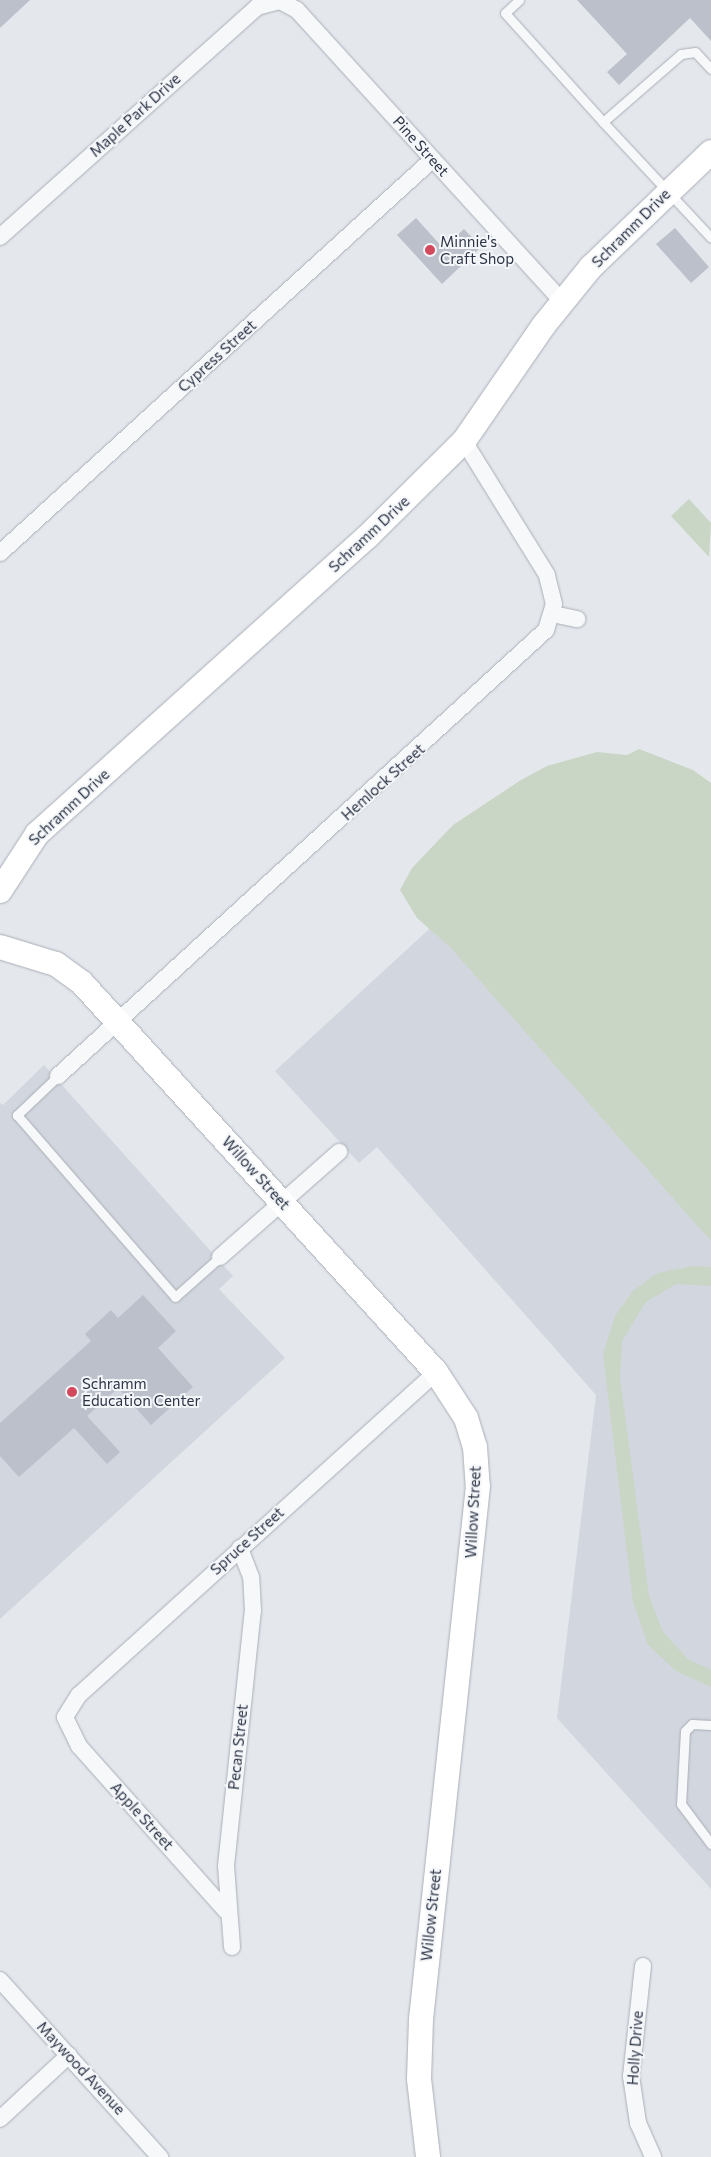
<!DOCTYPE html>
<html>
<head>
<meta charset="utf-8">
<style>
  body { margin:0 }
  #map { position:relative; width:711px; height:2157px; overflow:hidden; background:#e4e7ec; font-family:Commissioner,sans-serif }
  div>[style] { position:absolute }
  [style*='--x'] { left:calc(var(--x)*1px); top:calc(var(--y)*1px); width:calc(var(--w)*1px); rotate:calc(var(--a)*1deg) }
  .built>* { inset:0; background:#d2d6de }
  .green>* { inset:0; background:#c9d6c5 }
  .building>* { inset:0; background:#bbc0ca }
  .roads { filter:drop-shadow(0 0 1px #a9aeb7) drop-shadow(0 0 1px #a9aeb7) }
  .lane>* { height:9px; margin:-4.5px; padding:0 4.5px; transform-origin:4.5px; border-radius:4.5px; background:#f7f8fa }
  .street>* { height:16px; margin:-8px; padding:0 8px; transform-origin:8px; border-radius:8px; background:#f7f8fa }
  .secondary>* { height:24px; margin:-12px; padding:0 12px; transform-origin:12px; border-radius:12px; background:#fff }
  .dots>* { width:14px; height:14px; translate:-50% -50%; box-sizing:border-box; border:2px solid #f4f6f9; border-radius:50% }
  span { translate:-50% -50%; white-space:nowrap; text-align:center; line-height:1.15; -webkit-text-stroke:4px #f4f6f9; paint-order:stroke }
  .street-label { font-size:15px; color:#2b3445 }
  .poi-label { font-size:15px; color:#2b3445 }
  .left { translate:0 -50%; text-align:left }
</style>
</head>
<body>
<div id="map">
  <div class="built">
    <div style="clip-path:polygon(453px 907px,711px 1193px,711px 1889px,557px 1718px,596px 1395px,377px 1147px,359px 1163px,275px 1071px)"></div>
    <div style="clip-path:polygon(44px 1065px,233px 1276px,219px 1289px,285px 1358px,0 1619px,0 1103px,3px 1105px)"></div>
  </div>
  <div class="green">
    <div style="clip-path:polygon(689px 499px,711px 523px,709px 557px,671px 516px)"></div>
    <div style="clip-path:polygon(639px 749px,693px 770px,711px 783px,711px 1241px,449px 946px,417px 918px,400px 890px,412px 868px,453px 825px,521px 780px,547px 766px,597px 752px,627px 755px)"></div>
    <div style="clip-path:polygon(693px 1266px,711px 1267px,711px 1286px,676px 1284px,646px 1302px,622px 1341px,620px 1378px,649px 1596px,663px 1632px,688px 1659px,711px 1670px,711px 1687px,676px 1671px,648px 1645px,633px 1602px,603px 1354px,615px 1316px,633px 1291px,657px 1273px)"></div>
  </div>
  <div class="building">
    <div style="clip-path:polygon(0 0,30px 0,0 28px)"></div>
    <div style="clip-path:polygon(577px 0,711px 0,711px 41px,690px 18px,619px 85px,607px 72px,627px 54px)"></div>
    <div style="clip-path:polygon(416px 218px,443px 248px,464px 229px,481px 247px,442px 284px,397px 235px)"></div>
    <div style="clip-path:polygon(675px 228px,709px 267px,691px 283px,656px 244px)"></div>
    <div style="clip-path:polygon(143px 1295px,176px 1331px,158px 1348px,193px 1387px,151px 1425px,118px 1388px,87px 1416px,120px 1452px,107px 1464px,74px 1428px,19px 1477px,0 1456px,0 1423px,91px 1341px,85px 1334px,111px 1310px,118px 1318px)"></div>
  </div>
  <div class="roads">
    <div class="lane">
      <div style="--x:519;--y:0;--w:19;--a:137"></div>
      <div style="--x:505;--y:13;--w:147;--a:48"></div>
      <div style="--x:711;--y:69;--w:23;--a:-133"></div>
      <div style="--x:695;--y:52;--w:14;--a:172"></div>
      <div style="--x:681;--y:54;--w:103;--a:138.9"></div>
      <div style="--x:603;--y:122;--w:158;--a:47"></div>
      <div style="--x:58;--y:1076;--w:57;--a:136.4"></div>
      <div style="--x:17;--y:1115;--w:241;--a:49"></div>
      <div style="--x:175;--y:1297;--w:60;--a:-41.6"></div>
      <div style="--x:711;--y:1725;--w:19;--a:-177"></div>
      <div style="--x:692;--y:1724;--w:10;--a:135"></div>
      <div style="--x:685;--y:1731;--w:73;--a:93.1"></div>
      <div style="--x:681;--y:1804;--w:50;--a:53.1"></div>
    </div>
    <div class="street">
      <div style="--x:0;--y:237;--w:345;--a:-41.8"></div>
      <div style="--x:257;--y:7;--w:24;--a:-15"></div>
      <div style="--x:280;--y:1;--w:19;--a:28"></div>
      <div style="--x:297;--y:10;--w:394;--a:47.7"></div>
      <div style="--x:0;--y:553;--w:585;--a:-42.3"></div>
      <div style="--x:553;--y:614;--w:25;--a:12"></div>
      <div style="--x:58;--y:1076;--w:661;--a:-42.43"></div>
      <div style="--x:546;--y:630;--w:27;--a:-73"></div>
      <div style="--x:554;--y:604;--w:30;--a:-104"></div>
      <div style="--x:547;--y:575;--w:158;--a:-121.8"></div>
      <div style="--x:220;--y:1257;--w:159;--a:-41.4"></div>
      <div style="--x:226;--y:1911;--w:221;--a:-131.7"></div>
      <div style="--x:79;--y:1746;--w:32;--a:-116"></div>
      <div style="--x:65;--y:1717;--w:26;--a:-58"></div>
      <div style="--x:79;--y:1695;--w:481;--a:-42.1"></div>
      <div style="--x:232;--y:1947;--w:81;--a:-94.2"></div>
      <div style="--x:226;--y:1866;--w:256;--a:-84"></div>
      <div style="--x:253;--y:1611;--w:34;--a:-93"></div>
      <div style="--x:251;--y:1577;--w:31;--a:-111"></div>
      <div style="--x:643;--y:1966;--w:111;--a:96.2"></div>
      <div style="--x:631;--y:2076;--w:48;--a:81.5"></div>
      <div style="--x:638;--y:2123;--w:37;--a:66"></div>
      <div style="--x:0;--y:1980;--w:239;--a:47.9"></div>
      <div style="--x:0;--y:2119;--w:94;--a:-42.8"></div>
    </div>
    <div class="secondary">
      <div style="--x:0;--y:891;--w:68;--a:-57"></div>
      <div style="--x:37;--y:834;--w:444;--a:-42"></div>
      <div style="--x:367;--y:537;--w:136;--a:-44.7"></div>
      <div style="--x:464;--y:441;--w:141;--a:-55.4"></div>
      <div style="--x:544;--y:325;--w:75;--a:-51"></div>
      <div style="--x:591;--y:267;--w:166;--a:-43.8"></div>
      <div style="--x:0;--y:947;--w:59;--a:16.9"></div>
      <div style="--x:56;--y:964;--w:32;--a:36"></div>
      <div style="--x:82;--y:983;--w:526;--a:47.7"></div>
      <div style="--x:436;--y:1372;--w:55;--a:56.9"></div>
      <div style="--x:466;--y:1418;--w:30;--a:73"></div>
      <div style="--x:475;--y:1447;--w:39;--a:86"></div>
      <div style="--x:478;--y:1486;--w:536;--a:96.1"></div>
      <div style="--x:421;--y:2019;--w:60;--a:91.9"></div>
      <div style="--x:419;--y:2079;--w:79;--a:83.4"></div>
    </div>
  </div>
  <div class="dots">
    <div style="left:430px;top:250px;background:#d1495b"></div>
    <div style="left:72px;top:1392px;background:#d1495b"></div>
  </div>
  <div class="street-label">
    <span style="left:135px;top:115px;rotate:-42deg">Maple Park Drive</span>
    <span style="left:421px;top:146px;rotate:48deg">Pine Street</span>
    <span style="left:631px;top:228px;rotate:-45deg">Schramm Drive</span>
    <span style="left:217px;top:356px;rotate:-42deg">Cypress Street</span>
    <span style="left:369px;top:534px;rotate:-43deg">Schramm Drive</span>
    <span style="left:383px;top:782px;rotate:-42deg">Hemlock Street</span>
    <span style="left:69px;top:807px;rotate:-43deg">Schramm Drive</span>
    <span style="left:256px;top:1173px;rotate:48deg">Willow Street</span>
    <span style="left:473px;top:1512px;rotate:-87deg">Willow Street</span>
    <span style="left:247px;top:1541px;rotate:-42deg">Spruce Street</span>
    <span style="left:238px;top:1747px;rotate:-84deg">Pecan Street</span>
    <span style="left:142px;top:1816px;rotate:48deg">Apple Street</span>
    <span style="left:431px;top:1915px;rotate:-84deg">Willow Street</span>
    <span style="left:635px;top:2048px;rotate:-86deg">Holly Drive</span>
    <span style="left:81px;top:2068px;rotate:47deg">Maywood Avenue</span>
  </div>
  <div class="poi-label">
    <span class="left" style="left:440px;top:250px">Minnie's<br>Craft Shop</span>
    <span class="left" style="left:82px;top:1392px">Schramm<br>Education Center</span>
  </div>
</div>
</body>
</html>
